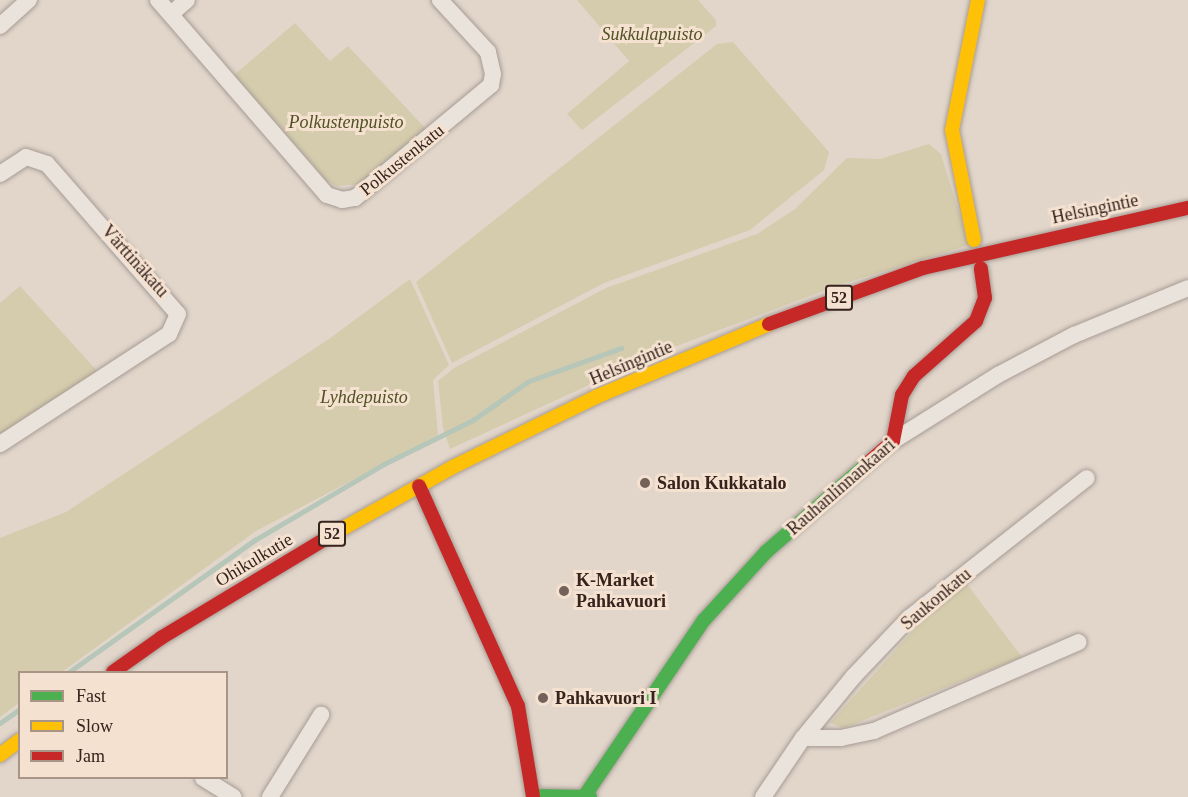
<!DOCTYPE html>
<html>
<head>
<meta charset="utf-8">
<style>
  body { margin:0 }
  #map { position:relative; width:1188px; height:797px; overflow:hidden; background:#e2d6cb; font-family:"Times New Roman",serif }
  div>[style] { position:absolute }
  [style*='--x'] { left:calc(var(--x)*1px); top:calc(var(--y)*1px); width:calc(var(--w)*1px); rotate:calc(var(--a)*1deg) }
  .green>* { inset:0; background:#d5ccad }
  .stream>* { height:4.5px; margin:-2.25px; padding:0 2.25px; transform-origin:2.25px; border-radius:2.25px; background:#b6c6b8 }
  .roads { filter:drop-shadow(0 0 2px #a79c94) drop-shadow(0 0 2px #a79c94) }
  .street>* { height:16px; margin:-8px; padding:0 8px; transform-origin:8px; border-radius:8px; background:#eae3dc }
  .fast>* { height:14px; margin:-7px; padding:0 7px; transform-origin:7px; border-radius:7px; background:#4caf50 }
  .slow>* { height:14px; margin:-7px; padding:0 7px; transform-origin:7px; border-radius:7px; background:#ffc107 }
  .jam>* { height:14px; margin:-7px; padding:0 7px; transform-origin:7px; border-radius:7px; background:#c62828 }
  .dots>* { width:16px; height:16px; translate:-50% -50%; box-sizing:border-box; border:3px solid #f4e1d0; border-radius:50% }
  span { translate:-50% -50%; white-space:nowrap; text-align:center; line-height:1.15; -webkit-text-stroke:6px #f4e1d0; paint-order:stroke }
  .shield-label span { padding:2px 4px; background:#f4e1d0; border:2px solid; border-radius:4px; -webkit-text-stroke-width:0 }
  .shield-label { font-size:16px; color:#35231d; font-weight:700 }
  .park-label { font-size:18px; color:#505124; font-style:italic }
  .street-label { font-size:18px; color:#35231d }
  .poi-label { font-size:18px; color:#35231d; font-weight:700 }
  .left { translate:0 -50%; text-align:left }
  .legend { position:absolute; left:18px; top:671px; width:210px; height:108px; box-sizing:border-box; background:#f4e1d0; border:2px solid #a89588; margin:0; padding:8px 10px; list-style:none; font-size:18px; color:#35231d }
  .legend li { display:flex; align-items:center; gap:12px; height:30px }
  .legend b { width:30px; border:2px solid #a89588 }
</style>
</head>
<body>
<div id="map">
  <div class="green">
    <div style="clip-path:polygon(577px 0,698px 0,716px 20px,716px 26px,582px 130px,567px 114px,629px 61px)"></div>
    <div style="clip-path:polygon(295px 23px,330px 61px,348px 46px,429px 132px,358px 184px,337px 186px,327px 181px,234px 75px)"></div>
    <div style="clip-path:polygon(733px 42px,829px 152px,824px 170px,750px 230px,604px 283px,452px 363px,416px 282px,717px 44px)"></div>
    <div style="clip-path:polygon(929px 144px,941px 154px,969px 245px,839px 285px,661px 352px,450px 449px,443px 428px,438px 381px,454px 368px,606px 288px,757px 234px,795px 209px,847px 158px,880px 159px)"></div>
    <div style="clip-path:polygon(410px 279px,449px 365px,433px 380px,438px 435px,256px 531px,62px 672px,20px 672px,19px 703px,0 717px,0 538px,66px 512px,329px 339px)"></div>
    <div style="clip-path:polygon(20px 286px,100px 374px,0 438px,0 303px)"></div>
    <div style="clip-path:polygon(967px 584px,1022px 657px,844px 728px,830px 723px,920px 623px)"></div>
  </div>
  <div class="stream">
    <div style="--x:69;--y:672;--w:228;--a:-35.4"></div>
    <div style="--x:255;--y:540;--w:150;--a:-30.5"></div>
    <div style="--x:384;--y:464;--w:99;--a:-26.3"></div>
    <div style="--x:473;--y:420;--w:68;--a:-34.9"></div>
    <div style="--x:529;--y:381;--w:98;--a:-19.7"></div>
    <div style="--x:0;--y:723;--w:24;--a:-35"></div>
  </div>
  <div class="roads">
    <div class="street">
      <div style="--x:158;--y:0;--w:258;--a:49.1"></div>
      <div style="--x:327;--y:195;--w:16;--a:18"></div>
      <div style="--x:342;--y:200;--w:13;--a:-9"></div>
      <div style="--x:355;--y:198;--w:177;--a:-39.7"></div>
      <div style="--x:491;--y:85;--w:11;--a:-80"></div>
      <div style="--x:493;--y:74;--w:23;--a:-103"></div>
      <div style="--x:488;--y:52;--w:71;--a:-132.7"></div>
      <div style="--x:171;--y:14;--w:21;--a:-41"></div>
      <div style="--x:0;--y:26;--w:39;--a:-42"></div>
      <div style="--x:0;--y:174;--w:31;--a:-33"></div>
      <div style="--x:26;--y:157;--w:22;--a:18"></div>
      <div style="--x:47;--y:164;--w:199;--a:48.9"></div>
      <div style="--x:178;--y:314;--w:22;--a:114"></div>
      <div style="--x:169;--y:334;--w:202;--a:146.9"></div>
      <div style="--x:893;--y:441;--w:124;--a:-32.2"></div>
      <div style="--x:998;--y:375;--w:86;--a:-27.8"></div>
      <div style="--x:1074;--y:335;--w:123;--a:-22.4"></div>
      <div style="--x:803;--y:738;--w:38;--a:0"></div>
      <div style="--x:841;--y:738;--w:34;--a:-12"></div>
      <div style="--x:874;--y:731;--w:223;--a:-23.5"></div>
      <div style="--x:203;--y:778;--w:36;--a:32"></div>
      <div style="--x:270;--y:797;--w:97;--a:-58.1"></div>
      <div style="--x:763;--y:797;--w:71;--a:-55.9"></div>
      <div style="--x:803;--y:738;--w:80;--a:-50.6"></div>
      <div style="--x:854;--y:676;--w:80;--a:-46.5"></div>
      <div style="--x:909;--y:618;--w:226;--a:-38.2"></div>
    </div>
    <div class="fast">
      <div style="--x:586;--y:794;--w:210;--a:-55.9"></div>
      <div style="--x:704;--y:620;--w:92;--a:-47.6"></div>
      <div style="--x:766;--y:552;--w:137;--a:-41.1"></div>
      <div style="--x:533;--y:796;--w:57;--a:1"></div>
    </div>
    <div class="slow">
      <div style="--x:974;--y:240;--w:112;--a:-101.3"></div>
      <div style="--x:952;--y:130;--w:133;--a:-78.7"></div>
      <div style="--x:335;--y:533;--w:135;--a:-29.2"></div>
      <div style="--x:453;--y:467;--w:161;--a:-26.1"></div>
      <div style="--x:598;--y:396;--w:186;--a:-22.8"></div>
      <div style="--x:0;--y:755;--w:25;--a:-37"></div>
    </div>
    <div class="jam">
      <div style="--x:769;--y:324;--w:164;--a:-20"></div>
      <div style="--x:923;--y:268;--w:272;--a:-12.8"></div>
      <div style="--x:869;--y:462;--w:32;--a:-41"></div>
      <div style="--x:893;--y:441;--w:47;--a:-78.9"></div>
      <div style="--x:902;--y:395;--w:22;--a:-58"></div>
      <div style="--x:914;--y:376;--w:83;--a:-41.6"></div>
      <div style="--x:976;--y:321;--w:25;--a:-69"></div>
      <div style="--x:985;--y:298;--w:30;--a:-98"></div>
      <div style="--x:419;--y:486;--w:241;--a:65.8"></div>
      <div style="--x:518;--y:706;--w:92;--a:80.6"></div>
      <div style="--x:113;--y:672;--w:59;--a:-35.3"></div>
      <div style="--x:161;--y:638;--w:203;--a:-31.1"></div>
    </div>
  </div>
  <div class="dots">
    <div style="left:645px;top:483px;background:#72625a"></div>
    <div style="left:564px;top:591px;background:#72625a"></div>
    <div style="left:543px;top:698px;background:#72625a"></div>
  </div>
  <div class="shield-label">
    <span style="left:839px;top:298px">52</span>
    <span style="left:332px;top:534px">52</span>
  </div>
  <div class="park-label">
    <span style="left:652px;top:34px">Sukkulapuisto</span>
    <span style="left:346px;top:122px">Polkustenpuisto</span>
    <span style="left:364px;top:397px">Lyhdepuisto</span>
  </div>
  <div class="street-label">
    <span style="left:402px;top:160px;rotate:-39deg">Polkustenkatu</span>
    <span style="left:1095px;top:209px;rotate:-12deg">Helsingintie</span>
    <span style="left:135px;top:261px;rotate:48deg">Värttinäkatu</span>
    <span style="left:631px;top:363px;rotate:-23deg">Helsingintie</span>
    <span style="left:841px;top:487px;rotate:-41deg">Rauhanlinnankaari</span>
    <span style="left:254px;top:560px;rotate:-31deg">Ohikulkutie</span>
    <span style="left:936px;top:599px;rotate:-40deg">Saukonkatu</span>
  </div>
  <div class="poi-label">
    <span class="left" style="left:657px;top:483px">Salon Kukkatalo</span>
    <span class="left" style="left:576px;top:591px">K-Market<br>Pahkavuori</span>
    <span class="left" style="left:555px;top:698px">Pahkavuori I</span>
  </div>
  <ul class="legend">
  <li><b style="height:8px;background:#4caf50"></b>Fast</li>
  <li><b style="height:8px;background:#ffc107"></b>Slow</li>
  <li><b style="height:8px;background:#c62828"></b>Jam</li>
  </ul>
</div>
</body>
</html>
